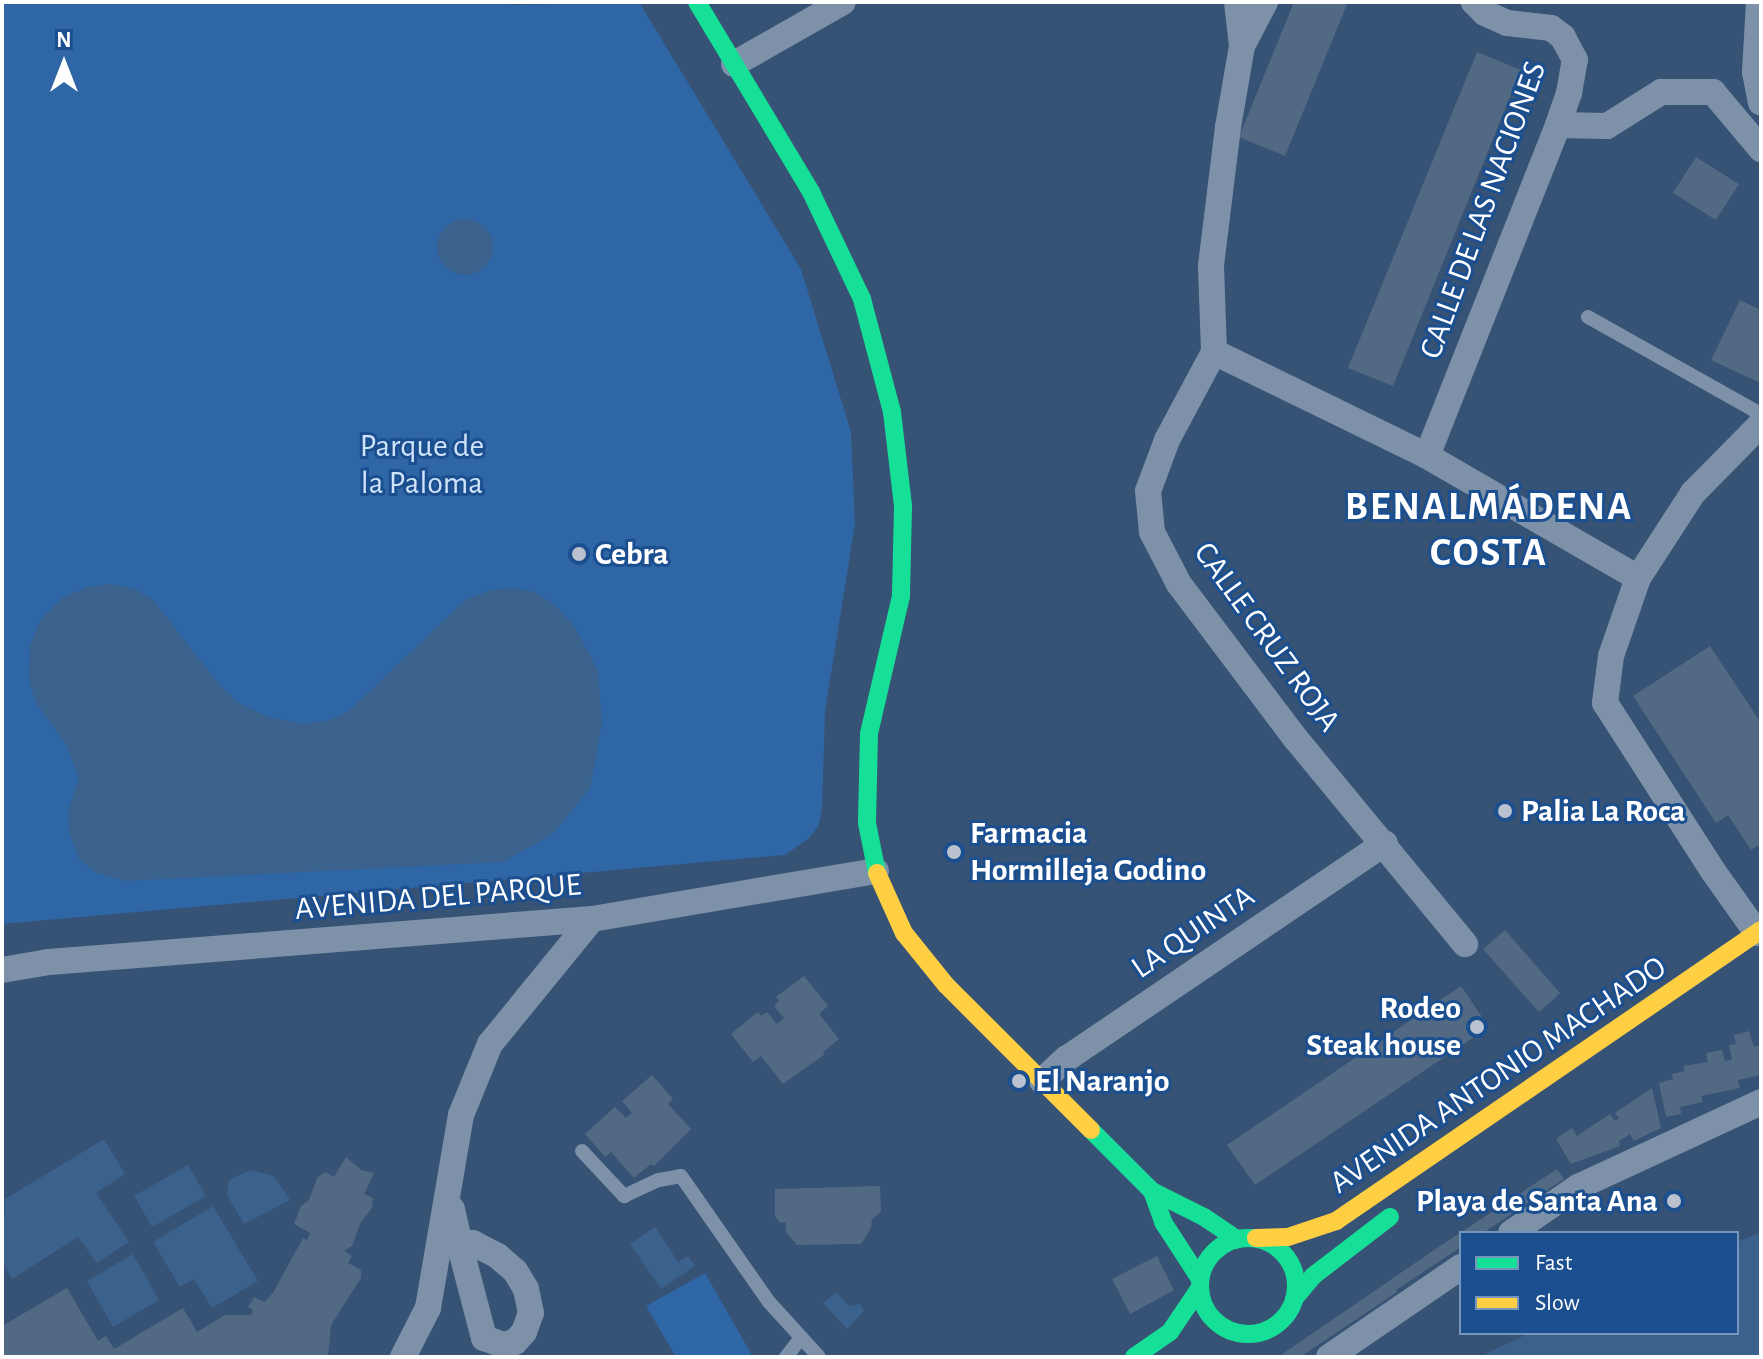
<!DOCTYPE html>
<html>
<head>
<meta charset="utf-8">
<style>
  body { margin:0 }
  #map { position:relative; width:1763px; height:1359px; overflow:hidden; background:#365274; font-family:"Alegreya Sans",sans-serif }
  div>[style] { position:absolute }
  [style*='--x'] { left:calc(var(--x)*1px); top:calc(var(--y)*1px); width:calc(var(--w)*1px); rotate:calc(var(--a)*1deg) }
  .green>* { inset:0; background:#2f66a5 }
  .water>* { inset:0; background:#3b618d }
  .round { border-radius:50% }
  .building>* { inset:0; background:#526984 }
  .lane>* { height:14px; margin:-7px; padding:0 7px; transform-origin:7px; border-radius:7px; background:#7d92a8 }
  .street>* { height:26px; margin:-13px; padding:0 13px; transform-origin:13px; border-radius:13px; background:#7d92a8 }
  .fast>* { height:18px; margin:-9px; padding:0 9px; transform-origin:9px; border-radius:9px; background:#16e098 }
  .fast>.ring { margin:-9px; padding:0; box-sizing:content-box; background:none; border:18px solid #16e098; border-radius:50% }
  .slow>* { height:18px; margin:-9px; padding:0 9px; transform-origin:9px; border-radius:9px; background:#ffcf43 }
  .dots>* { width:22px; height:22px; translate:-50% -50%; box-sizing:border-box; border:4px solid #1b4f8f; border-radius:50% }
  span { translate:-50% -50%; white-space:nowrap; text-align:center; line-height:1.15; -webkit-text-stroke:6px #1b4f8f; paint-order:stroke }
  .street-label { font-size:32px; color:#fff }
  .park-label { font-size:32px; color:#cfe3fa }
  .poi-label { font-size:32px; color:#fff; font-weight:700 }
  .left { translate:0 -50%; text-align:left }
  .right { translate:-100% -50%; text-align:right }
  .district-label { font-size:40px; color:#fff; font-weight:700; letter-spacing:2px }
  .frame { position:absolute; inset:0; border:4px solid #fff; pointer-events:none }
  .legend { position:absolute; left:1459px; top:1231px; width:280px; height:104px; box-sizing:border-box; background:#1b4f8f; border:2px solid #7695bc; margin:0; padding:10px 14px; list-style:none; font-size:24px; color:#fff }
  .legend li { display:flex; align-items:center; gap:16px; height:40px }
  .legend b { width:40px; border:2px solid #7695bc }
  .north { position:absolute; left:24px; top:24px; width:80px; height:80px; -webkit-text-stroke:6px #1b4f8f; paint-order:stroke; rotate:0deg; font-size:22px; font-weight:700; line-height:32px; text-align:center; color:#fff }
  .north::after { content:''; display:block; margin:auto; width:28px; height:36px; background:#fff; clip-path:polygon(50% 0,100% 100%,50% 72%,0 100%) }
</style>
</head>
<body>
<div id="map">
  <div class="green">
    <div style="clip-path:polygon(2px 2px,509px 2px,511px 5px,639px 2px,801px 269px,851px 432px,855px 524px,825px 711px,822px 809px,818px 827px,808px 839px,785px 855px,2px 924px)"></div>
    <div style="clip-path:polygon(705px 1273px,753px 1357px,676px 1357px,646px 1306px)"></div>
  </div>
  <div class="water">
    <div class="round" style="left:437px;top:219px;width:56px;height:56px"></div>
    <div style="clip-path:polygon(112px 584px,135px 589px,153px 600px,218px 683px,240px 704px,269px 717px,304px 724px,329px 720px,348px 712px,465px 600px,491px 590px,514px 588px,535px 592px,554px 604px,575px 627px,598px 671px,602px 724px,590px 788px,552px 835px,502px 862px,125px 881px,96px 873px,79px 859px,69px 832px,68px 811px,79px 777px,65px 743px,36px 703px,29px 681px,30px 646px,41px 619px,62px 598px,87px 587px)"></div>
    <div style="clip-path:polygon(104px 1139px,125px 1174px,96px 1193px,129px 1242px,97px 1263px,78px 1237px,12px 1279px,2px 1261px,5px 1199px)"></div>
    <div style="clip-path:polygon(188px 1165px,206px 1196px,152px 1227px,134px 1196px)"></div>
    <div style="clip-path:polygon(250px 1170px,274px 1176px,290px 1200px,244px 1224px,227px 1195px,229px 1180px)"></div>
    <div style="clip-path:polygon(213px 1206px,258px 1281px,212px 1308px,194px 1279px,180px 1287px,153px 1242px)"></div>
    <div style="clip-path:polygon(655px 1227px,678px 1262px,688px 1256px,695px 1266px,661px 1289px,630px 1244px)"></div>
    <div style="clip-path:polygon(1761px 1232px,1761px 1357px,1479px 1357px,1529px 1333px,1737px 1333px,1737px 1242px)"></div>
    <div style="clip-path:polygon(133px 1254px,159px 1300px,113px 1327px,87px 1281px)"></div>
    <div style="clip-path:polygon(836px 1292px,849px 1306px,860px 1304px,864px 1311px,847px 1329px,823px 1303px)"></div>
  </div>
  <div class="building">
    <div style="clip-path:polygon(1294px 2px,1348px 2px,1285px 156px,1239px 137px)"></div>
    <div style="clip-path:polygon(1477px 52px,1521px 70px,1393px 386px,1348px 368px)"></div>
    <div style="clip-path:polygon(1696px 157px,1739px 184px,1716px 220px,1673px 193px)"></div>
    <div style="clip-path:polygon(1740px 300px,1761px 310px,1761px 375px,1758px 382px,1711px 360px)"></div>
    <div style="clip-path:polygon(1710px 646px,1761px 723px,1761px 844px,1751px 850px,1728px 815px,1716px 823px,1633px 696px)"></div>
    <div style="clip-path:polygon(1505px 930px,1560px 993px,1539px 1012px,1483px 949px)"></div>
    <div style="clip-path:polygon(804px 976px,828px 1006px,819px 1014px,839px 1039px,823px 1052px,825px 1054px,783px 1084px,761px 1056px,753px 1062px,731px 1034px,758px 1012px,761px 1016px,767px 1012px,777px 1024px,784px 1018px,774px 1006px,779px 1001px,776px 997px)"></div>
    <div style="clip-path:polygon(1461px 986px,1489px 1027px,1255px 1185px,1227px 1145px)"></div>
    <div style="clip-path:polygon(1749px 1031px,1754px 1047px,1761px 1045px,1761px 1075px,1738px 1080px,1740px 1088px,1701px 1096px,1703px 1102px,1680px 1107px,1681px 1114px,1666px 1117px,1659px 1083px,1673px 1079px,1672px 1074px,1685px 1071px,1683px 1066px,1708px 1062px,1706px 1053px,1722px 1050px,1725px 1061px,1732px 1060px,1729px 1045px,1736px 1044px,1734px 1035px)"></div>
    <div style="clip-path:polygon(652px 1075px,673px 1099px,668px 1104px,691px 1129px,654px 1166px,651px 1164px,634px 1178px,611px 1152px,605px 1157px,585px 1134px,615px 1107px,626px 1118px,632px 1113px,622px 1101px)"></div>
    <div style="clip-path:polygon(1652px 1088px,1661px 1128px,1634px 1141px,1630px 1134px,1619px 1141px,1620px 1146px,1571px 1164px,1556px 1139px,1572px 1128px,1577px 1136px,1610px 1114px,1615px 1121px,1619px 1118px,1615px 1113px)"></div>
    <div style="clip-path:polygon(346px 1157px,361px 1170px,374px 1173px,364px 1194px,373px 1198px,372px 1208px,360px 1224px,352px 1246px,344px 1251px,352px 1256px,348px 1263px,361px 1270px,361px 1278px,331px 1325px,328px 1357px,2px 1357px,2px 1326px,67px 1288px,98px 1341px,106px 1336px,114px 1349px,183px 1308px,197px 1332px,225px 1315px,251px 1315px,253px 1310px,248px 1307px,254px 1297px,264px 1302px,273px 1293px,303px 1238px,307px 1240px,310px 1233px,294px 1224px,301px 1206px,309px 1200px,317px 1178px,325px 1172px,334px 1177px)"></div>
    <div style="clip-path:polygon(1557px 1169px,1564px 1179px,1483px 1233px,1461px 1233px,1461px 1247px,1396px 1290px,1397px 1292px,1300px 1357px,1278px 1357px,1437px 1248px)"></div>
    <div style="clip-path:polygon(880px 1186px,881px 1212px,872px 1219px,871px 1228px,861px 1244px,797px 1245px,786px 1232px,786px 1222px,780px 1223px,775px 1216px,775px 1189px)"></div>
    <div style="clip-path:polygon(1157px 1256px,1174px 1290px,1130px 1314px,1112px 1279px)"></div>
  </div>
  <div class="lane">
    <div style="--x:1588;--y:317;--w:198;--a:29.3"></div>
    <div style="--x:582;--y:1151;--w:62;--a:47"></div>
    <div style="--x:624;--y:1196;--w:38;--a:-25"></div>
    <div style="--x:659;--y:1180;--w:22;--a:-10"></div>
    <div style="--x:681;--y:1176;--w:154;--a:55.1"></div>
    <div style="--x:769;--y:1302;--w:74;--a:47.7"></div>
    <div style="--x:786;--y:1357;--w:24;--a:-52"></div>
  </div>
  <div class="street">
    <div style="--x:1237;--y:2;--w:44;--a:83.5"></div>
    <div style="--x:1242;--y:46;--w:82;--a:99.8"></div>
    <div style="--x:1228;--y:127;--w:140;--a:97"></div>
    <div style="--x:1211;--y:266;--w:86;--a:88"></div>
    <div style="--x:1214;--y:352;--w:100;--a:118.1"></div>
    <div style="--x:1167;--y:440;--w:54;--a:110.4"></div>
    <div style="--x:1148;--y:491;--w:41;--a:84.4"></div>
    <div style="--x:1152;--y:532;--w:59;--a:62.6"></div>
    <div style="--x:1179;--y:584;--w:194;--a:53"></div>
    <div style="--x:1296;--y:739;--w:266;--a:50.5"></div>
    <div style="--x:1759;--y:2;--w:70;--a:93.3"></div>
    <div style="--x:1755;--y:72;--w:31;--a:79"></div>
    <div style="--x:1242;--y:46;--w:50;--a:-62.4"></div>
    <div style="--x:734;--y:64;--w:125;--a:-29.6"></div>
    <div style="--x:1558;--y:125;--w:49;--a:1.2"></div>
    <div style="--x:1607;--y:126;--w:64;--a:-32.2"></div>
    <div style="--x:1661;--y:92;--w:52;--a:0"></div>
    <div style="--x:1713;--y:92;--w:75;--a:49.9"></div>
    <div style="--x:1214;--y:352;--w:237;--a:26"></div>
    <div style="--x:1427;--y:456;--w:244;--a:30"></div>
    <div style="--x:1427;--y:456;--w:356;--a:-68.4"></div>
    <div style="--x:1558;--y:125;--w:34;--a:-71"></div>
    <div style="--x:1569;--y:93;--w:34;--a:-80"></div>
    <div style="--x:1575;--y:60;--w:26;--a:-118"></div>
    <div style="--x:1563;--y:37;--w:15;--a:-143"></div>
    <div style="--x:1551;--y:28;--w:44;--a:-173.5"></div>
    <div style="--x:1507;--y:23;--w:24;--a:-156"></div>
    <div style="--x:1485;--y:13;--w:16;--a:-135"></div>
    <div style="--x:1757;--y:933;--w:76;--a:-125.4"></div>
    <div style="--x:1713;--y:871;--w:200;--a:-122.7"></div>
    <div style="--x:1605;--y:703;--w:47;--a:-82.7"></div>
    <div style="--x:1611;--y:656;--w:83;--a:-70.9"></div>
    <div style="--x:1638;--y:578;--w:101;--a:-57.1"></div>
    <div style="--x:1693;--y:493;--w:97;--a:-45.4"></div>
    <div style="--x:2;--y:970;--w:48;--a:-9.7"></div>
    <div style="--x:49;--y:962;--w:545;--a:-4.53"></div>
    <div style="--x:592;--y:919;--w:288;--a:-9.6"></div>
    <div style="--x:1042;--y:1081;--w:33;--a:-43"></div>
    <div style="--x:1066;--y:1059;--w:385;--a:-34.1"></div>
    <div style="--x:452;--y:1209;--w:46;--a:77.5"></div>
    <div style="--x:462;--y:1254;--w:87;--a:75.3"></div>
    <div style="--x:484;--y:1338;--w:20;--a:20"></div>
    <div style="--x:503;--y:1345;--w:12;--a:-14"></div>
    <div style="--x:515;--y:1342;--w:13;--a:-48"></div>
    <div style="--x:524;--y:1332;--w:20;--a:-70"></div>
    <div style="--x:531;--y:1313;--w:25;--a:-102"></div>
    <div style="--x:526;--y:1289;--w:21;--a:-121"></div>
    <div style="--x:515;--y:1271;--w:23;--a:-139"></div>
    <div style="--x:498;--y:1256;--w:28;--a:-153"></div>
    <div style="--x:473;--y:1243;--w:6;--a:180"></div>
    <div style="--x:467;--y:1243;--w:12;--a:114"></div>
    <div style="--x:1511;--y:1233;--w:81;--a:-34.5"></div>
    <div style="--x:1578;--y:1187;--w:202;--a:-24.9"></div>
    <div style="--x:403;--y:1357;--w:55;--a:-63"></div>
    <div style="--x:428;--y:1308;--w:196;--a:-80.3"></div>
    <div style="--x:461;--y:1115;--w:77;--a:-67.8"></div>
    <div style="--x:490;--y:1044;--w:161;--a:-50.8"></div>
    <div style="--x:1329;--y:1357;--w:160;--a:-34.3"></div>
  </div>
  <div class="fast">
    <div style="--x:697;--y:2;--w:222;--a:59"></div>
    <div style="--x:811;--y:192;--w:119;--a:64.5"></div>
    <div style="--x:862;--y:299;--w:117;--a:75.1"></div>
    <div style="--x:892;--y:412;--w:95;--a:83.3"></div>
    <div style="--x:903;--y:506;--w:90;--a:91.3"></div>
    <div style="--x:901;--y:596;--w:142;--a:103.1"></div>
    <div style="--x:869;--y:734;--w:89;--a:91.3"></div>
    <div style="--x:867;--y:823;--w:51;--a:78.7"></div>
    <div style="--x:1091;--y:1130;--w:86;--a:45"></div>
    <div style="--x:1152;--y:1191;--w:58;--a:26.6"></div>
    <div style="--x:1204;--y:1217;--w:40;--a:34"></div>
    <div style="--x:1152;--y:1191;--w:33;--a:70"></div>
    <div style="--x:1163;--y:1222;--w:68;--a:57"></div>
    <div class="ring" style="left:1200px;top:1238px;width:78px;height:78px"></div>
    <div style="--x:1294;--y:1299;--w:30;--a:-50"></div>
    <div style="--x:1313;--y:1276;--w:97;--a:-37.5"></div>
    <div style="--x:1134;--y:1357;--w:44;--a:-34.8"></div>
    <div style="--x:1170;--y:1332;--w:52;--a:-56"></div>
  </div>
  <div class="slow">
    <div style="--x:877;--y:873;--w:66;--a:65.8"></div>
    <div style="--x:904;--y:933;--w:67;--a:51.1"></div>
    <div style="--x:946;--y:985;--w:205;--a:45"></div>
    <div style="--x:1256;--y:1238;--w:32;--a:-2"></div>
    <div style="--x:1288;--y:1237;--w:51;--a:-18.4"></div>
    <div style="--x:1336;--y:1221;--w:515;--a:-34.4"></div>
  </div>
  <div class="dots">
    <div style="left:579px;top:554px;background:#b9c2ce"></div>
    <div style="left:1505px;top:811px;background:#b9c2ce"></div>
    <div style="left:954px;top:852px;background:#b9c2ce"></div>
    <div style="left:1477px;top:1027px;background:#b9c2ce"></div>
    <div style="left:1019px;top:1081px;background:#b9c2ce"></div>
    <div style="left:1674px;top:1201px;background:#b9c2ce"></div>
  </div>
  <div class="street-label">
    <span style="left:1483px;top:210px;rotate:-70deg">CALLE DE LAS NACIONES</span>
    <span style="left:1267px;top:637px;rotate:54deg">CALLE CRUZ ROJA</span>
    <span style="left:438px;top:897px;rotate:-5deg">AVENIDA DEL PARQUE</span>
    <span style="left:1193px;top:932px;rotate:-34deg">LA QUINTA</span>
    <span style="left:1498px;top:1075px;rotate:-34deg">AVENIDA ANTONIO MACHADO</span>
  </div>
  <div class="park-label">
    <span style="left:422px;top:465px">Parque de<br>la Paloma</span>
  </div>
  <div class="poi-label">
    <span class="left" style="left:595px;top:554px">Cebra</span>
    <span class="left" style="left:1521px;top:811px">Palia La Roca</span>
    <span class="left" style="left:970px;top:852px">Farmacia<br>Hormilleja Godino</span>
    <span class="right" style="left:1461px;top:1027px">Rodeo<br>Steak house</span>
    <span class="left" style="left:1035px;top:1081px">El Naranjo</span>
    <span class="right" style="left:1658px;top:1201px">Playa de Santa Ana</span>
  </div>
  <div class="district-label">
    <span style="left:1489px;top:530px">BENALMÁDENA<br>COSTA</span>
  </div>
  <div class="frame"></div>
  <ul class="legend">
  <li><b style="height:10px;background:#16e098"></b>Fast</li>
  <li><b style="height:10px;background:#ffcf43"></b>Slow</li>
  </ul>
  <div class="north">N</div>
</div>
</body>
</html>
